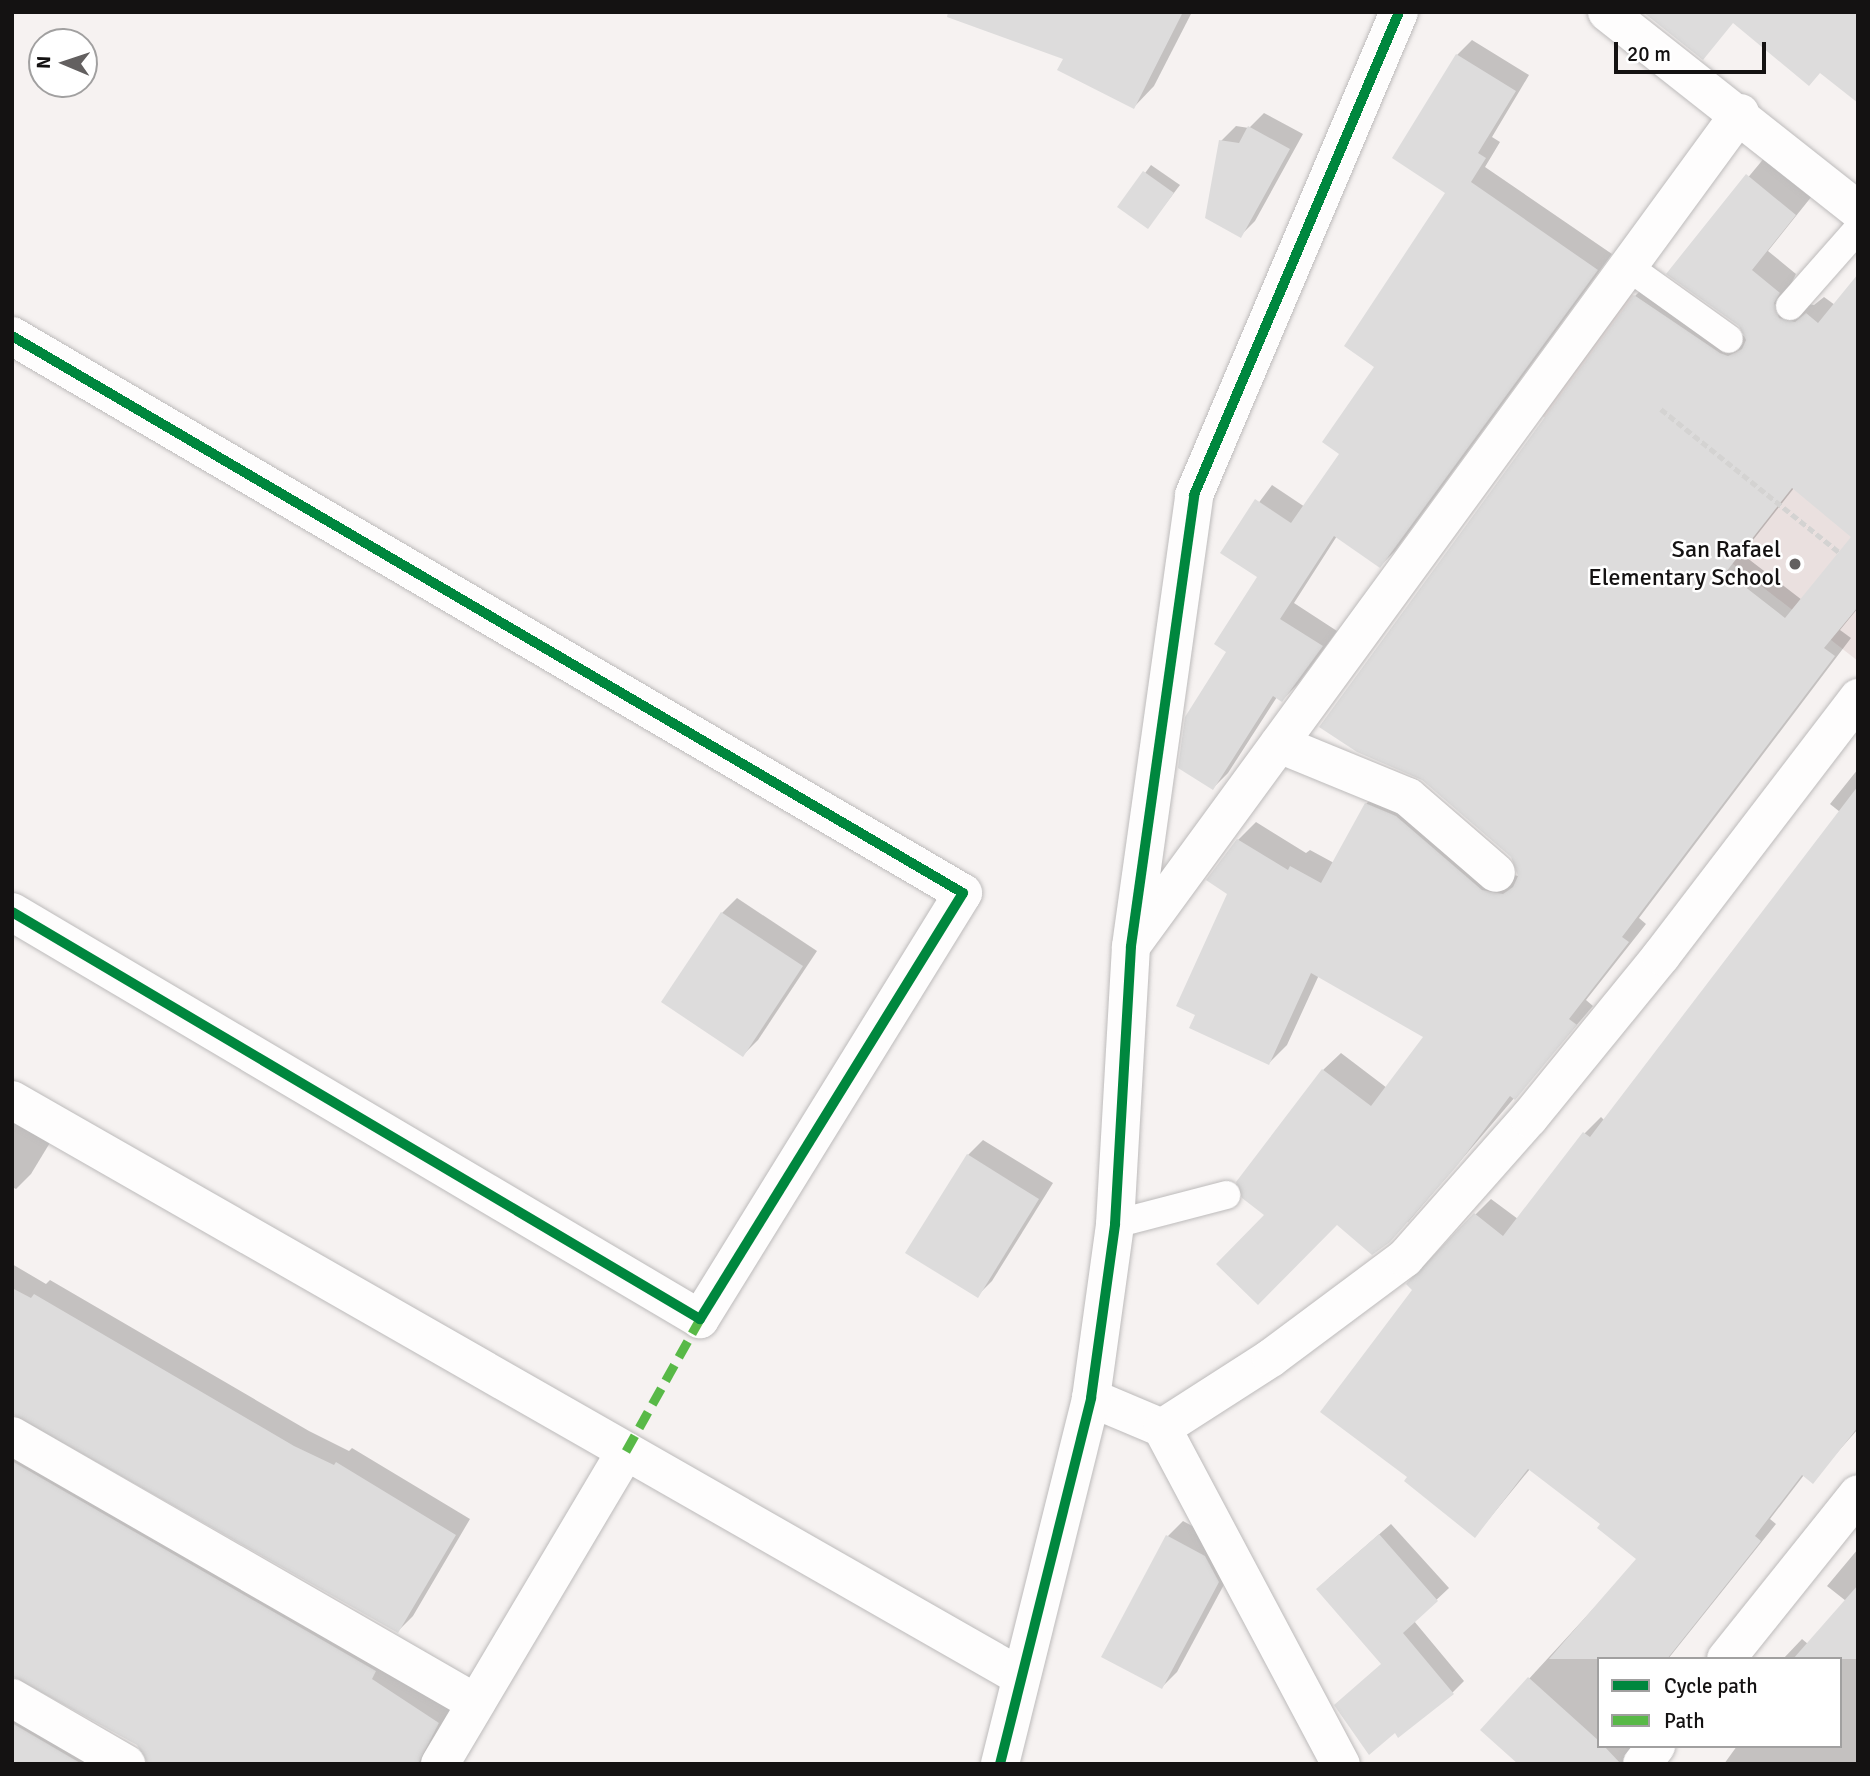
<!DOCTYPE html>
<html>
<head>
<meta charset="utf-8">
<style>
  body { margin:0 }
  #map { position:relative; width:1870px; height:1776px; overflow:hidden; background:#f6f2f1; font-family:Signika,sans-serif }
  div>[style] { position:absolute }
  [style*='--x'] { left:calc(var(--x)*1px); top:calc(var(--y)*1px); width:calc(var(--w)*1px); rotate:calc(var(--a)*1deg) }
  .built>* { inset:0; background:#eae0df }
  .shadow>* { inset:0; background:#0003 }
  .building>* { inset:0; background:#dddcdc }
  .path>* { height:4.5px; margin-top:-2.25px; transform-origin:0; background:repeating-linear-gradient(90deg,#d4d3d2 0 7px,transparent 0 10.5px) }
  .roads { filter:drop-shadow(0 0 2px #bdbbbb) drop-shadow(0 0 2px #bdbbbb) }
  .lane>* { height:28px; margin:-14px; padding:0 14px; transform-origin:14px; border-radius:14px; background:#fefdfd }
  .street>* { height:38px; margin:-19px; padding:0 19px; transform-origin:19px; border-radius:19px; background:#fefdfd }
  .quiet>* { height:9px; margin-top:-4.5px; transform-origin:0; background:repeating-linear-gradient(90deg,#58b947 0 18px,transparent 0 27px) }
  .cycleway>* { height:10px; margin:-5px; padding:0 5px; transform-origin:5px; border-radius:5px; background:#00873e }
  .dots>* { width:19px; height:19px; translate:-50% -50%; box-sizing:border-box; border:4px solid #fff; border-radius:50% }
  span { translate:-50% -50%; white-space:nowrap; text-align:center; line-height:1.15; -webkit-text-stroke:5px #fff; paint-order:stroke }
  .poi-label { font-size:24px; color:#141212 }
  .right { translate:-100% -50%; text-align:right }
  .frame { position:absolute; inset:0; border:14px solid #141212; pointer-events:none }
  .legend { position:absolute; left:1597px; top:1657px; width:245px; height:91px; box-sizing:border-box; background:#fff; border:2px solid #a1a0a0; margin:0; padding:9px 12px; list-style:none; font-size:21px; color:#141212 }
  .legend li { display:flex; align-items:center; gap:14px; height:35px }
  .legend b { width:35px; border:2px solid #a1a0a0 }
  .north { position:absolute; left:28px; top:28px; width:70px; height:70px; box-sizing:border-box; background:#fff; border:2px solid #a1a0a0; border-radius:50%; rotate:272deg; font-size:19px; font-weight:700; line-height:28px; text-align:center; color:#141212 }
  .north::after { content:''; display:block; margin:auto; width:24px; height:32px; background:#636060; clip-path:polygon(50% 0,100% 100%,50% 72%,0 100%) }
  .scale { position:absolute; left:1614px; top:42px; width:152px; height:32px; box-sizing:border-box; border:4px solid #141212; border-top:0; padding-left:9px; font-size:21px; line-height:24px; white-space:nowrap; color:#141212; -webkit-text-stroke:5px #fff; paint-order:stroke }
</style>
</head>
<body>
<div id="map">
  <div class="built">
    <div style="clip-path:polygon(1625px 289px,1858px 467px,1858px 661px,1531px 407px)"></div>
  </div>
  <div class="shadow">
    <div style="clip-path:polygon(1013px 12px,1192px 12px,1154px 86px,1134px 107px,1065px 59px)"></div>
    <div style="clip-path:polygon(1472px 40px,1529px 75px,1492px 137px,1500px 142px,1485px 167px,1612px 254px,1395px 551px,1380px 566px,1337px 536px,1294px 603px,1337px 631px,1297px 685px,1282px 700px,1277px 697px,1228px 773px,1213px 788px,1228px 651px,1259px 577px,1222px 552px,1272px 485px,1305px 507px,1342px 454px,1447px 192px,1457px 55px)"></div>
    <div style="clip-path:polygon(1264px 113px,1303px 134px,1255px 221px,1241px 235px,1221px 141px,1236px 126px,1249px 128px)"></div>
    <div style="clip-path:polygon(evenodd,1765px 157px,1812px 196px,1768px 251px,1796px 274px,1791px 284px,1797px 302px,1814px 305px,1824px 297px,1835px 305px,1858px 277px,1858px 608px,1840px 630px,1851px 638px,1639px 918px,1646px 924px,1586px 1000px,1593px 1006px,1408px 1222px,1337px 1222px,1266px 1214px,1323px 1070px,1341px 1053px,1387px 1088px,1426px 1036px,1319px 975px,1287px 1045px,1269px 1063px,1198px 1014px,1229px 893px,1238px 840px,1256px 822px,1306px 853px,1310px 850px,1334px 863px,1366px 804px,1384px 786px,1500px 873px,1519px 876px,1635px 296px,1653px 278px,1747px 338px,1741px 325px,1669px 273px,1765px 157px,1794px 488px,1854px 537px,1802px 600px,1742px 554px,1794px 488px)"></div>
    <div style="clip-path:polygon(1151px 165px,1180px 185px,1148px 227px,1120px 207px)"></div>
    <div style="clip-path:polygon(1858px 769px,1858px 1429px,1812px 1481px,1804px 1475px,1770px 1519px,1776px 1524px,1668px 1659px,1599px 1659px,1599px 1746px,1637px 1746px,1644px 1764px,1521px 1764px,1483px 1729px,1639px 1559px,1603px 1524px,1530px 1469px,1475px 1536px,1475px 1215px,1491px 1199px,1518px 1219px,1585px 1133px,1601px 1117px,1605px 1121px,1840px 812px,1830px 804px)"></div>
    <div style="clip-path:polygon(737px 898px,817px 951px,758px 1040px,743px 1055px,663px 1002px,722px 913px)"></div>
    <div style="clip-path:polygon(12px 1118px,51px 1141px,31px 1174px,16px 1189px,12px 1187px)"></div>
    <div style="clip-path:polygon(983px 1140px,1053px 1183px,992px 1281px,977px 1296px,968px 1155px)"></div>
    <div style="clip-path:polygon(12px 1264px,46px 1284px,50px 1280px,309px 1431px,349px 1451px,352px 1448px,470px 1519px,413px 1616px,398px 1631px,12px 1370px)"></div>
    <div style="clip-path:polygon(12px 1440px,455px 1705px,424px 1764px,149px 1764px,138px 1744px,12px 1674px)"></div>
    <div style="clip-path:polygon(1183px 1521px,1220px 1541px,1234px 1566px,1177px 1672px,1162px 1687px,1103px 1656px,1168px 1536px)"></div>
    <div style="clip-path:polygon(1391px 1524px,1449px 1588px,1414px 1621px,1464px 1681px,1452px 1693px,1383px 1663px,1329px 1578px)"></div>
    <div style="clip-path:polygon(1858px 1549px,1858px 1764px,1724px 1764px,1737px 1746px,1840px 1746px,1840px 1659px,1783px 1659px,1802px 1639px,1808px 1644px,1846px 1601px,1827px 1586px)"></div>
    <div style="clip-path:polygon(12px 1694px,128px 1764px,12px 1764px)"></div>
  </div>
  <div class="building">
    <div style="clip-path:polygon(948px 12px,1183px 12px,1134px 109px,1057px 70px,1063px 59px,947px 17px)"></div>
    <div style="clip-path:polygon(1643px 12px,1858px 12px,1858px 103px,1820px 73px,1809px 86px,1733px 23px,1703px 60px)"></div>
    <div style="clip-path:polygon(1456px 54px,1516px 91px,1478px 153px,1486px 158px,1471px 182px,1598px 270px,1380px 568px,1334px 536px,1280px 619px,1323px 646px,1282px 702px,1273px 696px,1213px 790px,1178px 768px,1185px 717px,1226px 652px,1214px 644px,1257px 577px,1220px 553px,1255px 499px,1291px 523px,1339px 454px,1322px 442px,1374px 367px,1344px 346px,1445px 193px,1392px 158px)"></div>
    <div style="clip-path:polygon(1248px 126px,1290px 149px,1241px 238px,1205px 218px,1219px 140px,1239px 143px)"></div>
    <div style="clip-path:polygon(1143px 171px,1174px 193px,1148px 229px,1117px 207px)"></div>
    <div style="clip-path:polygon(evenodd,1746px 174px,1796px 215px,1752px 270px,1780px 293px,1774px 303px,1779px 318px,1795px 322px,1806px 313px,1818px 323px,1858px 274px,1858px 607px,1824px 648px,1835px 656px,1622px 937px,1629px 942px,1569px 1019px,1577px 1025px,1515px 1100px,1510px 1096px,1456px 1167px,1390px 1242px,1372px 1255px,1337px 1225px,1258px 1305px,1216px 1264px,1264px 1215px,1242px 1198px,1236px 1182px,1322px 1069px,1371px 1106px,1423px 1037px,1311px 973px,1269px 1065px,1189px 1028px,1195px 1015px,1176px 1006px,1227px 894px,1206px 880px,1237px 839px,1288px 870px,1290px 866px,1321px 883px,1365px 803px,1396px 816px,1482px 890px,1503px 894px,1513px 887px,1518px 876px,1511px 857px,1422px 780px,1357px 752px,1319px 727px,1634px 295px,1720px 353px,1728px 356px,1742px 349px,1746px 340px,1739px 326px,1666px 274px,1746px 174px,1792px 488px,1851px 537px,1785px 618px,1726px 572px,1792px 488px)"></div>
    <div style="clip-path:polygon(1858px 786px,1858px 1427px,1813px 1484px,1802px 1475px,1755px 1536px,1761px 1541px,1667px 1659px,1549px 1659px,1636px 1559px,1597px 1528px,1600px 1524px,1528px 1469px,1475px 1538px,1404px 1481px,1407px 1477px,1320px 1412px,1412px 1290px,1406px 1284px,1474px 1213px,1503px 1236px,1583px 1132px,1590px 1137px)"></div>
    <div style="clip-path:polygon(721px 912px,803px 966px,743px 1057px,661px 1002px)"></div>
    <div style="clip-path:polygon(967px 1154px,1039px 1199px,978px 1298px,905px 1253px)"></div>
    <div style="clip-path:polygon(12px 1288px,31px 1298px,34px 1294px,294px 1446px,334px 1465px,336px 1462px,456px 1535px,398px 1633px,12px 1414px)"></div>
    <div style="clip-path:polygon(12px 1461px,376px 1671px,372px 1679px,439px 1723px,418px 1764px,148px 1764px,137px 1745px,12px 1676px)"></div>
    <div style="clip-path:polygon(1379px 1534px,1438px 1601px,1403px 1633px,1454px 1694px,1398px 1738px,1395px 1733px,1369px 1755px,1334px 1705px,1381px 1664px,1316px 1589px)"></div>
    <div style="clip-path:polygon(1166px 1535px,1205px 1556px,1219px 1582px,1162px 1689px,1101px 1657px)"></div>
    <div style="clip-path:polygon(1858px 1585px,1858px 1659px,1793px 1659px)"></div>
    <div style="clip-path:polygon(1528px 1677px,1599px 1741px,1599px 1746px,1604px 1746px,1621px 1764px,1518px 1764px,1480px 1730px)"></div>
    <div style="clip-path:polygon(12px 1723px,82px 1764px,12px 1764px)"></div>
  </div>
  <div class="path">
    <div style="--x:1661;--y:409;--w:228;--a:38.8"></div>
  </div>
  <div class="roads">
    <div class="lane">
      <div style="--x:1627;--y:266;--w:125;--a:35.6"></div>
      <div style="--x:1790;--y:306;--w:103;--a:-48.6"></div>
      <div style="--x:1115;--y:1224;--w:115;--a:-14.6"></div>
    </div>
    <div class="street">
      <div style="--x:1607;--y:12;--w:320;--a:38.3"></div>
      <div style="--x:12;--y:336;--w:1102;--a:30.36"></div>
      <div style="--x:963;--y:893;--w:501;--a:121.69"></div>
      <div style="--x:700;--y:1319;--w:799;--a:-149.39"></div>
      <div style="--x:1279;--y:744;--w:139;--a:22.3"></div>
      <div style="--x:1408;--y:797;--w:116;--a:40.8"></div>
      <div style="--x:1134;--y:942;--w:1027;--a:-53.83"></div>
      <div style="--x:12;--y:1100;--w:1162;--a:29.76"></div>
      <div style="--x:1091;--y:1398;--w:77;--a:22.9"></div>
      <div style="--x:1162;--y:1428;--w:381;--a:62"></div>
      <div style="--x:1162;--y:1428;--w:130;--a:-32.7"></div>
      <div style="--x:1271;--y:1358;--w:167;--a:-36.7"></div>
      <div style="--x:1405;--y:1258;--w:187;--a:-48.5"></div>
      <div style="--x:1529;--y:1118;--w:209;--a:-50.8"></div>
      <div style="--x:1661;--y:956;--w:325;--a:-52.6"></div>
      <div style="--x:12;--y:1436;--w:535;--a:29.92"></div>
      <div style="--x:1726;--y:1659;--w:211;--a:-51.3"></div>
      <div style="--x:12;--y:1698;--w:132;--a:30.1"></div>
      <div style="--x:440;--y:1764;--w:364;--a:-59.3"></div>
      <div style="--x:1000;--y:1764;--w:377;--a:-76"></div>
      <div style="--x:1091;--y:1398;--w:176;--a:-82.1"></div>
      <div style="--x:1115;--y:1224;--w:278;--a:-86.7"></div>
      <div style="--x:1131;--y:946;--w:455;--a:-82"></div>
      <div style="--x:1194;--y:495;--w:525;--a:-67"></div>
      <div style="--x:1642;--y:1764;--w:23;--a:-52"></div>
    </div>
  </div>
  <div class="quiet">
    <div style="--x:626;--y:1451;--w:151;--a:-60.7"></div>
  </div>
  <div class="cycleway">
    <div style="--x:12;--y:336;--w:1102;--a:30.36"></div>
    <div style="--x:963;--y:893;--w:501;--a:121.69"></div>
    <div style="--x:700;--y:1319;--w:799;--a:-149.39"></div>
    <div style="--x:1000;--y:1764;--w:377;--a:-76"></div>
    <div style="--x:1091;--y:1398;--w:176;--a:-82.1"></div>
    <div style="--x:1115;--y:1224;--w:278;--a:-86.7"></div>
    <div style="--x:1131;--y:946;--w:455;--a:-82"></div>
    <div style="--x:1194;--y:495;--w:525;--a:-67"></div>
  </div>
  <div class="dots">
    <div style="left:1795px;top:564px;background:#636060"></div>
  </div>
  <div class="poi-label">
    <span class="right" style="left:1781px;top:564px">San Rafael<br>Elementary School</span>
  </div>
  <div class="frame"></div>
  <ul class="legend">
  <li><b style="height:9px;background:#00873e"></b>Cycle path</li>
  <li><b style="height:9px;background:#58b947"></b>Path</li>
  </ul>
  <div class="north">N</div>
  <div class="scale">20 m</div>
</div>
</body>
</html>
